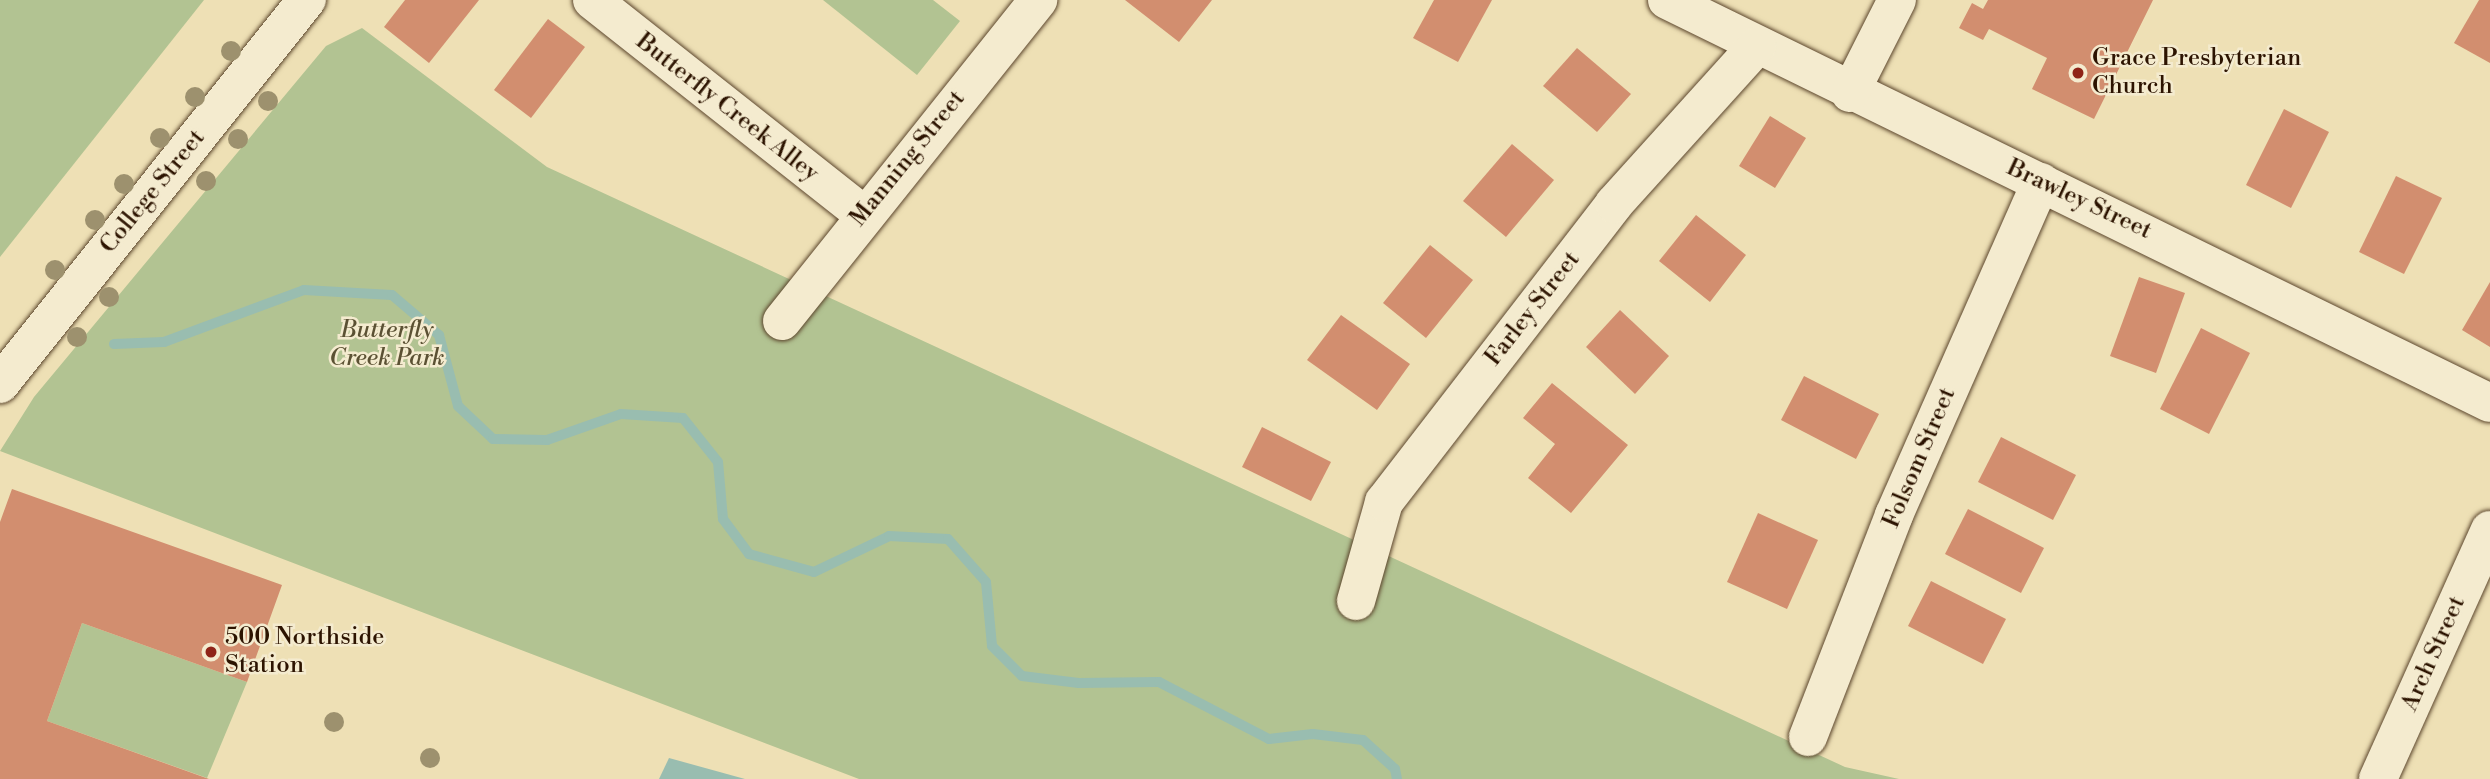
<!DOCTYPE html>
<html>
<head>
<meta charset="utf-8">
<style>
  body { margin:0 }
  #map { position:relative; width:2490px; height:779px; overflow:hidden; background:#eee0b5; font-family:"Libre Bodoni",serif }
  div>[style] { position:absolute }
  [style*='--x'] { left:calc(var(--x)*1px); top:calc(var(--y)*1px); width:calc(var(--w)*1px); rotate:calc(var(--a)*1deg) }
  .green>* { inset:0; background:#b2c392 }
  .water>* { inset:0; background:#99bdb0 }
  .stream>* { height:10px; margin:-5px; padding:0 5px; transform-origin:5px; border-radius:5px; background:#99bdb0 }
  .building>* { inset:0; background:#d28e6f }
  .roads { filter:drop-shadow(0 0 2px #5c462d) drop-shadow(0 0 2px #5c462d) }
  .minor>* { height:38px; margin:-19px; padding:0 19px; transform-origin:19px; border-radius:19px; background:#f4ebcf }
  .trees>* { width:20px; height:20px; margin:-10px; border-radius:50%; background:#9d916e }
  .dots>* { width:19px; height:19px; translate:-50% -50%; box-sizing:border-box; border:4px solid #f4ebcf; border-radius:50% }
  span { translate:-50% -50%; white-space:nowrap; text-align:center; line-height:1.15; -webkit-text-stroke:5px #f4ebcf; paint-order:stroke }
  .poi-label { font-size:24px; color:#2c1300 }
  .left { translate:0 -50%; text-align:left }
  .street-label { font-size:24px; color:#2c1300 }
  .park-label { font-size:24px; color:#5b5133; font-style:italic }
</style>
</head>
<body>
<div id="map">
  <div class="green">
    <div style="clip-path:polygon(0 0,204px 0,0 257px)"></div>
    <div style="clip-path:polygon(823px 0,933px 0,960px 21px,917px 75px)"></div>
    <div style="clip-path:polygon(362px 28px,547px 167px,1845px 767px,1899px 779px,859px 779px,0 451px,34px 397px,326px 46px)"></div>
    <div style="clip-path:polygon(82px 623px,247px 682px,207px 778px,47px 721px)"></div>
  </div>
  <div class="water">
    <div style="clip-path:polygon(669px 758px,745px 779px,659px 779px)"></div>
  </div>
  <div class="stream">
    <div style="--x:114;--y:344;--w:50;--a:-2.3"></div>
    <div style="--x:164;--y:342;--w:149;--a:-20.4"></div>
    <div style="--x:304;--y:290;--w:88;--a:3.3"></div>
    <div style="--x:392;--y:295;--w:62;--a:40.4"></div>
    <div style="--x:439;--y:335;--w:73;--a:75"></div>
    <div style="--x:458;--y:406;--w:48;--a:43.3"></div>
    <div style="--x:493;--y:439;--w:54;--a:1.1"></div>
    <div style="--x:547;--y:440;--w:78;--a:-19.4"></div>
    <div style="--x:621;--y:414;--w:62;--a:3.7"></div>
    <div style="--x:683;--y:418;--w:56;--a:51.5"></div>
    <div style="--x:718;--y:462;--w:57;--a:85"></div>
    <div style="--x:723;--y:519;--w:44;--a:53.4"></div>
    <div style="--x:749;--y:554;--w:67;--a:15.5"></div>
    <div style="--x:814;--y:572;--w:83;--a:-25.6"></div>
    <div style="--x:889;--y:536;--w:59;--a:2.9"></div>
    <div style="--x:948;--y:539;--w:57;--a:48.5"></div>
    <div style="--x:986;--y:582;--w:64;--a:84.6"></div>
    <div style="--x:992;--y:646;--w:42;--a:45"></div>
    <div style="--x:1022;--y:676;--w:57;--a:7"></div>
    <div style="--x:1079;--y:683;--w:80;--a:-0.7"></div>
    <div style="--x:1159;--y:682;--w:124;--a:27.4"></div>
    <div style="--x:1269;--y:739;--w:44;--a:-6.5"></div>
    <div style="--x:1313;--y:734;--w:50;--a:6.8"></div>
    <div style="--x:1363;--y:740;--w:43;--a:42.2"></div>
    <div style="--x:1395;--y:769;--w:10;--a:79"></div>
  </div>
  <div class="building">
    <div style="clip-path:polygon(405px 0,479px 0,429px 63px,384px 27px)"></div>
    <div style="clip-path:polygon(1125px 0,1212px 0,1179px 42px)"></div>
    <div style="clip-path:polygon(1434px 0,1492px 0,1458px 62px,1413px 38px)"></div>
    <div style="clip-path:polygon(1988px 0,2153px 0,2094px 119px,2032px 89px,2047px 58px,1989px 29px,1983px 40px,1959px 28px,1972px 3px,1983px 9px)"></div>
    <div style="clip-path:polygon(2479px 0,2490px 0,2490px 63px,2454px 43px)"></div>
    <div style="clip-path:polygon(548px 19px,585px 47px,531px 118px,494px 90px)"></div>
    <div style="clip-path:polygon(1577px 48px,1631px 94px,1597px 132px,1543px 86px)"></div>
    <div style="clip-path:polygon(2284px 109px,2329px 132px,2291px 208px,2246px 185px)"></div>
    <div style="clip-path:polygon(1770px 116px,1806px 138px,1775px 188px,1739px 166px)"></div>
    <div style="clip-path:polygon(1512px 144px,1554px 180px,1506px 237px,1463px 201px)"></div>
    <div style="clip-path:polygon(2396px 176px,2442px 198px,2404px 274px,2359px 252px)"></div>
    <div style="clip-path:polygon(1696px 215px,1746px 255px,1710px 302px,1659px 261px)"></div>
    <div style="clip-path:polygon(1430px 245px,1473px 280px,1426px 338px,1383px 303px)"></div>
    <div style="clip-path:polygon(2139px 277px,2185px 293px,2156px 373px,2110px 356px)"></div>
    <div style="clip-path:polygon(2490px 282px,2490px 347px,2462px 330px)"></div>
    <div style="clip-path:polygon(1620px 310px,1669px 356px,1635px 394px,1586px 347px)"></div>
    <div style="clip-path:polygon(1341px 315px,1410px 364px,1377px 410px,1307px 360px)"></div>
    <div style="clip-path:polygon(2201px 328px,2250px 353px,2209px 434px,2160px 409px)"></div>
    <div style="clip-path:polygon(1804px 376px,1879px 414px,1856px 459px,1781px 420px)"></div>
    <div style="clip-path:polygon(1552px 383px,1628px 445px,1571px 513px,1528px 478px,1555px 444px,1523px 418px)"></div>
    <div style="clip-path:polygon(1262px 427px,1331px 462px,1311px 501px,1242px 467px)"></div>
    <div style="clip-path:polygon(2001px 437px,2076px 475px,2053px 520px,1978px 482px)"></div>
    <div style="clip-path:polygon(12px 489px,282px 585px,247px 682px,82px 623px,47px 721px,209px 779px,0 779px,0 522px)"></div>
    <div style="clip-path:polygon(1968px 509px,2044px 548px,2021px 593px,1945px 554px)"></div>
    <div style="clip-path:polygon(1758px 513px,1818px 540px,1787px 609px,1727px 582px)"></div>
    <div style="clip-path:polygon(1931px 581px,2006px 619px,1983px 664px,1908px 626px)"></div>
  </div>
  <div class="roads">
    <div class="minor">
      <div style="--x:592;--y:0;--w:345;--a:38.3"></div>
      <div style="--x:1667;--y:0;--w:916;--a:26.09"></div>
      <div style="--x:1850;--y:93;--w:104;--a:-63.2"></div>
      <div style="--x:782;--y:321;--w:411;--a:-51.4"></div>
      <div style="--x:0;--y:384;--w:492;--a:-51.4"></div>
      <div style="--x:1356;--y:601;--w:103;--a:-74.2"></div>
      <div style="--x:1384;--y:502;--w:376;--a:-52.3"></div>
      <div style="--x:1614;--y:204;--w:213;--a:-47.9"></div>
      <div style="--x:1808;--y:737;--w:238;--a:-68.8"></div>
      <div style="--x:1894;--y:515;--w:364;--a:-66.2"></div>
      <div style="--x:2378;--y:779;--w:273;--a:-65.8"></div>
    </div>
  </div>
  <div class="trees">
    <div style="left:231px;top:51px"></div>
    <div style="left:195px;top:97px"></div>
    <div style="left:268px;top:101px"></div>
    <div style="left:160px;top:138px"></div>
    <div style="left:238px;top:139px"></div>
    <div style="left:206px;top:181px"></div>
    <div style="left:124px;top:184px"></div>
    <div style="left:95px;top:220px"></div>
    <div style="left:55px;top:270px"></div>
    <div style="left:109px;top:297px"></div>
    <div style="left:77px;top:337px"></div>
    <div style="left:334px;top:722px"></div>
    <div style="left:430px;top:758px"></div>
  </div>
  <div class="dots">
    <div style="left:2078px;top:73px;background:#8f2418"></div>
    <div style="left:211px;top:652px;background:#8f2418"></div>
  </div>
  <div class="poi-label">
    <span class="left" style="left:2092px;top:73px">Grace Presbyterian<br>Church</span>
    <span class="left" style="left:225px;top:652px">500 Northside<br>Station</span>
  </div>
  <div class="street-label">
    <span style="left:727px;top:108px;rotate:38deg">Butterfly Creek Alley</span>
    <span style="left:908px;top:159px;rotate:-51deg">Manning Street</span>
    <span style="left:153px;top:192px;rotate:-51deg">College Street</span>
    <span style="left:2079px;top:200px;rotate:25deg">Brawley Street</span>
    <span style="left:1533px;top:309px;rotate:-52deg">Farley Street</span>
    <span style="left:1920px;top:458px;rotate:-67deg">Folsom Street</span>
    <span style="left:2434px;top:654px;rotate:-66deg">Arch Street</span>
  </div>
  <div class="park-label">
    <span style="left:387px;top:345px">Butterfly<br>Creek Park</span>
  </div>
</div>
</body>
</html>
